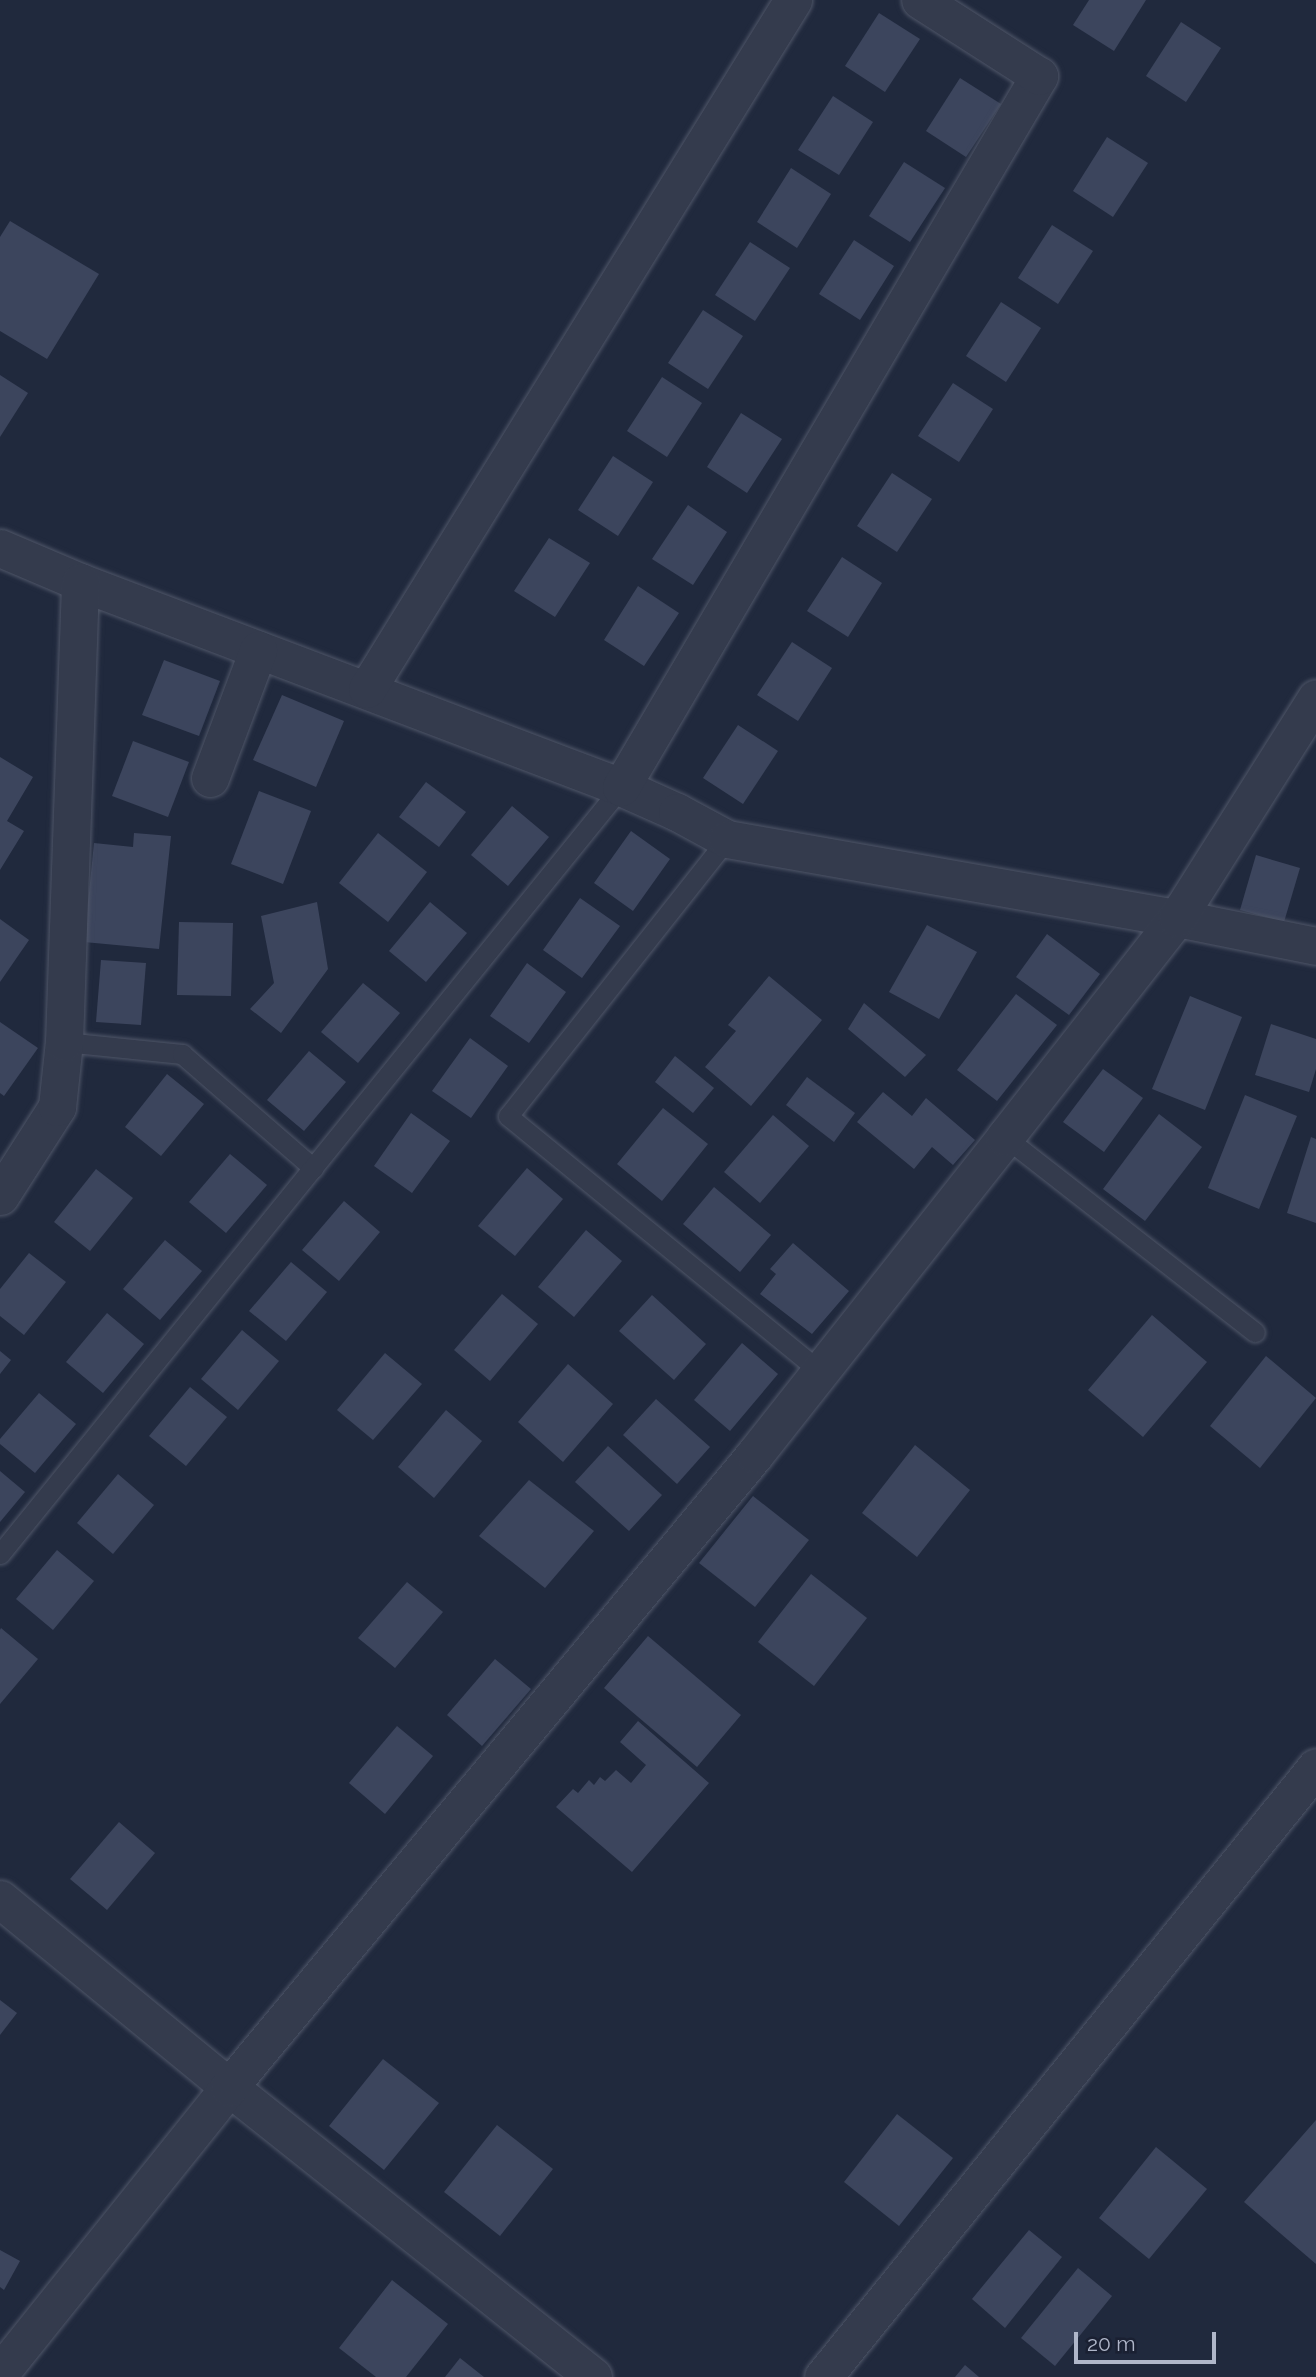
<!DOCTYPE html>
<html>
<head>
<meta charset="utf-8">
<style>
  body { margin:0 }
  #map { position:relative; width:1316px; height:2377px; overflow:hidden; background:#20293d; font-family:Raleway,sans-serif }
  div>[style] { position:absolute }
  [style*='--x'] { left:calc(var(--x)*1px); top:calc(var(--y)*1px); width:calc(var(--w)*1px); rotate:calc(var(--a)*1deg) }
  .building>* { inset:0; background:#3c455d }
  .roads { filter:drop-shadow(0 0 2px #4f5668) drop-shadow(0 0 2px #4f5668) }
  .lane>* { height:19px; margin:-9.5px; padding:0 9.5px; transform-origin:9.5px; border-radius:9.5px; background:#343b4d }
  .street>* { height:37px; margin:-18.5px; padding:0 18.5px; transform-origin:18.5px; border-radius:18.5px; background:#343b4d }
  span { translate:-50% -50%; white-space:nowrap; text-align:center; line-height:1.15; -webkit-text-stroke:5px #1a2032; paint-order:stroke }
  .scale { position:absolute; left:1074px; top:2332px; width:142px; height:32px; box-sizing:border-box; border:4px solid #afb6c9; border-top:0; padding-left:9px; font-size:21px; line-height:24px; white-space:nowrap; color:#afb6c9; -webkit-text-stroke:5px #1a2032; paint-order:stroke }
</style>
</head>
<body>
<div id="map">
  <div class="building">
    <div style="clip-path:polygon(1089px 0,1146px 0,1114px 51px,1073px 25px)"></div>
    <div style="clip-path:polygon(879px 13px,920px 39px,885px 92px,845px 66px)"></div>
    <div style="clip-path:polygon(1181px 22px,1221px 48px,1186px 102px,1146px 76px)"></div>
    <div style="clip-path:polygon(960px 78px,1001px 104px,966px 157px,926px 131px)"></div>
    <div style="clip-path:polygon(833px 96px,873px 122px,839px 175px,798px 150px)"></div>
    <div style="clip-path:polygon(1107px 137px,1148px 163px,1113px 217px,1073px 191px)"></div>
    <div style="clip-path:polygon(904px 162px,945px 188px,910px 242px,869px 216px)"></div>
    <div style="clip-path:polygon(791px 168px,831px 194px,797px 248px,757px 222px)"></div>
    <div style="clip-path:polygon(10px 221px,99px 274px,47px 359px,0 331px,0 237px)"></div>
    <div style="clip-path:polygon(1052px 225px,1093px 251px,1058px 304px,1018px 278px)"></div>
    <div style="clip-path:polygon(854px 240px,894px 266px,860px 320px,819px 294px)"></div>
    <div style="clip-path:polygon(750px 242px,790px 268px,755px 321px,715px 295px)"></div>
    <div style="clip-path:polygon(1001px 302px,1041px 328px,1006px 382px,966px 356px)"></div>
    <div style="clip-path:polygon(703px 310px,743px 336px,708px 389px,668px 363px)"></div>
    <div style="clip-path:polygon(0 375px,28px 393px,0 437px)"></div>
    <div style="clip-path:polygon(662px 377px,702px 403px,667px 457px,627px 431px)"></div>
    <div style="clip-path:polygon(953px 383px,993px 409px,959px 462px,918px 436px)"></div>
    <div style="clip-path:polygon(741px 413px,782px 439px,747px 493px,707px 467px)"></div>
    <div style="clip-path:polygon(613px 456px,653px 482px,618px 536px,578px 510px)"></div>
    <div style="clip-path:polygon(892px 473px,932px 499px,897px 552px,857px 526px)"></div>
    <div style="clip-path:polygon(688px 505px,727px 532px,693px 585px,652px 559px)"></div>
    <div style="clip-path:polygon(549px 538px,590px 563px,555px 617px,514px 591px)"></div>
    <div style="clip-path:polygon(842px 557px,882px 583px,848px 637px,807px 611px)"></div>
    <div style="clip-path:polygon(638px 586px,679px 613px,644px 666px,604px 640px)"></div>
    <div style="clip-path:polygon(792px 642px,832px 668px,798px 721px,757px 695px)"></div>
    <div style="clip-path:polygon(164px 660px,220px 681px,199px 736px,142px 715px)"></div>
    <div style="clip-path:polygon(282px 695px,344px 721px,316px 787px,253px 760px)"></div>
    <div style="clip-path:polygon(738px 725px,778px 751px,743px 804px,703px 778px)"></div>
    <div style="clip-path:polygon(133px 741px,189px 762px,168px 817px,112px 796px)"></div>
    <div style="clip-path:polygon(0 757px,33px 777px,7px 821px,24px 831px,0 870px)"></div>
    <div style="clip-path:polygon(426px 782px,466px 812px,439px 847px,399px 817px)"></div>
    <div style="clip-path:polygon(259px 791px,311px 811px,283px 884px,231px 864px)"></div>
    <div style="clip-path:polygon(512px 806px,549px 837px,508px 886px,471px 855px)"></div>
    <div style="clip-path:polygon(631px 831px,670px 859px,633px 911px,594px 883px)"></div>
    <div style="clip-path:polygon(134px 833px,171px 836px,159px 949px,84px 942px,94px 843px,133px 847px)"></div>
    <div style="clip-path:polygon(378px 833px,427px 872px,388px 922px,339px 883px)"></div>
    <div style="clip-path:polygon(1256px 855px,1300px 868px,1284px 922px,1240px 910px)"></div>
    <div style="clip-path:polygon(580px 898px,620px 926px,582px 978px,543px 950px)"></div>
    <div style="clip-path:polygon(317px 902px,328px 969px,281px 1033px,250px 1009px,274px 983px,261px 916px)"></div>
    <div style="clip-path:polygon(430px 902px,467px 933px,426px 982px,389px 951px)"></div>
    <div style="clip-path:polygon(0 919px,29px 940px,0 982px)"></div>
    <div style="clip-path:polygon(179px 922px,233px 923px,231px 996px,177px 995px)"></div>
    <div style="clip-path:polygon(927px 925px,977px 952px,939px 1019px,889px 992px)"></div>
    <div style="clip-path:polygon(1047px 934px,1100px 974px,1069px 1015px,1016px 977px)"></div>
    <div style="clip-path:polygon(101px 960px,146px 963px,141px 1025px,96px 1022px)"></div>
    <div style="clip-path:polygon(527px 963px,566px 992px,529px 1043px,490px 1016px)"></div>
    <div style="clip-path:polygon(769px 976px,822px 1020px,751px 1106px,705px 1067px,736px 1031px,728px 1025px)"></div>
    <div style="clip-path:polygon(363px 983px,400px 1013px,358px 1063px,321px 1032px)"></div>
    <div style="clip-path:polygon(1016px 994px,1057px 1025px,997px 1101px,957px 1070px)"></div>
    <div style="clip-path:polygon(1190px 996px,1242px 1017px,1205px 1110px,1152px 1089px)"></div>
    <div style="clip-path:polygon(864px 1003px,926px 1055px,905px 1077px,848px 1029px)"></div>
    <div style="clip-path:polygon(0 1022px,38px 1048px,4px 1096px,0 1093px)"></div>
    <div style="clip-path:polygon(1271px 1024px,1316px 1039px,1316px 1069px,1309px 1092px,1255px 1075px)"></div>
    <div style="clip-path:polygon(470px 1038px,508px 1066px,471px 1118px,432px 1091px)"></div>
    <div style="clip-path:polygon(309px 1051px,346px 1082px,304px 1131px,267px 1100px)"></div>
    <div style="clip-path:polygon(675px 1056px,714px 1088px,693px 1113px,655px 1082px)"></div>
    <div style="clip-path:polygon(1103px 1069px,1143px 1098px,1104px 1152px,1063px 1122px)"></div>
    <div style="clip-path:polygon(167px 1074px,204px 1104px,161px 1156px,125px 1127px)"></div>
    <div style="clip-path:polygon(807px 1077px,855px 1113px,834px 1142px,786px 1105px)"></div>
    <div style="clip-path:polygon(883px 1092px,912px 1116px,926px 1098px,975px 1140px,953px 1165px,932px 1147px,914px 1169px,857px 1122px)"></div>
    <div style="clip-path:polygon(1245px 1095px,1297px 1116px,1259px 1209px,1208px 1188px)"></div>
    <div style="clip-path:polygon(663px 1108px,708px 1144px,662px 1201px,617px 1164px)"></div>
    <div style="clip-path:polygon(411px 1113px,450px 1141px,412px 1193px,374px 1166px)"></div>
    <div style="clip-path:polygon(1159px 1114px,1202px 1147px,1145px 1221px,1103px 1189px)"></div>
    <div style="clip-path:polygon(773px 1115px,809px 1146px,760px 1203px,724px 1172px)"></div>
    <div style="clip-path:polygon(1311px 1137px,1316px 1139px,1316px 1223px,1287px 1213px)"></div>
    <div style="clip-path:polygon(230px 1154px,267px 1185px,226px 1233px,189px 1202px)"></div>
    <div style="clip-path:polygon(527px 1168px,563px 1199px,515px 1256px,478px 1226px)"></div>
    <div style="clip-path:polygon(96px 1169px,133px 1198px,90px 1251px,54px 1222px)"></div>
    <div style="clip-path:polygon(714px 1187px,771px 1235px,740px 1272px,683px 1224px)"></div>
    <div style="clip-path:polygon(344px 1201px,380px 1232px,339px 1281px,302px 1250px)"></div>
    <div style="clip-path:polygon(586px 1230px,622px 1261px,574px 1317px,538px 1287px)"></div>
    <div style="clip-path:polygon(165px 1240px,202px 1271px,160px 1320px,123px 1289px)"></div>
    <div style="clip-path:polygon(793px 1243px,849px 1291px,812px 1334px,760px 1294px,776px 1274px,770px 1269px)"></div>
    <div style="clip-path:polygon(29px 1253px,66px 1282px,24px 1335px,0 1316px,0 1289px)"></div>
    <div style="clip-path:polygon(291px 1262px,327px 1292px,286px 1341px,249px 1311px)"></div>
    <div style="clip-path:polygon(502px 1294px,538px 1324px,490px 1381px,454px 1350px)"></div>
    <div style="clip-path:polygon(652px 1295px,706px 1344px,674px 1380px,619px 1331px)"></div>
    <div style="clip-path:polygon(107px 1313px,144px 1344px,103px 1393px,66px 1362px)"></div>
    <div style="clip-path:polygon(1152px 1315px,1207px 1362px,1143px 1437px,1088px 1390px)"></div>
    <div style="clip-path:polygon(242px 1330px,279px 1361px,238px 1410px,201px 1379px)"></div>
    <div style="clip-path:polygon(742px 1343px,778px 1374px,730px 1431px,694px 1400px)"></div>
    <div style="clip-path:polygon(0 1351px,11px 1360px,0 1374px)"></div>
    <div style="clip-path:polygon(385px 1353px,422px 1384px,373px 1440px,337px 1410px)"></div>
    <div style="clip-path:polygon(1266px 1356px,1316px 1398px,1260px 1468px,1210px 1426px)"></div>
    <div style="clip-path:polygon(568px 1364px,613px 1404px,563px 1462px,518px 1422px)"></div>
    <div style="clip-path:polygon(190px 1387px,227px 1417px,186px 1466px,149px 1436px)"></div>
    <div style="clip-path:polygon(39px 1393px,76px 1424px,35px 1473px,0 1444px,0 1439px)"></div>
    <div style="clip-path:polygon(656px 1399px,710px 1447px,677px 1484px,623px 1435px)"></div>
    <div style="clip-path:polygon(446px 1410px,482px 1441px,434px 1498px,398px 1467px)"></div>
    <div style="clip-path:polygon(915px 1445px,970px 1490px,917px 1557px,862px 1513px)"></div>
    <div style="clip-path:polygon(608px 1446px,662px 1495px,629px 1531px,575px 1482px)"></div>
    <div style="clip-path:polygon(0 1471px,25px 1492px,0 1522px)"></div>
    <div style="clip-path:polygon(118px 1474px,154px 1505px,113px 1554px,77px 1523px)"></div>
    <div style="clip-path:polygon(529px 1480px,594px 1531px,545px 1588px,479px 1536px)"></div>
    <div style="clip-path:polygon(753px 1496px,809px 1540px,755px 1607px,699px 1563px)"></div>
    <div style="clip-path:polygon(57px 1550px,94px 1581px,53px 1630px,16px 1599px)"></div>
    <div style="clip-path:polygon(811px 1574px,867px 1618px,814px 1686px,758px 1642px)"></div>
    <div style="clip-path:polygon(407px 1582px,443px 1612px,395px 1668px,358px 1638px)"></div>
    <div style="clip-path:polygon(1px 1628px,38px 1659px,0 1704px,0 1630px)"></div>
    <div style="clip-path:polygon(648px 1636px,741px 1715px,697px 1767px,604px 1688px)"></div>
    <div style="clip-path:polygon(495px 1659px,531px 1689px,482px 1746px,447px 1715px)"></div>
    <div style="clip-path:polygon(638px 1721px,709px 1783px,632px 1872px,556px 1807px,573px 1789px,578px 1793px,589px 1780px,594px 1785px,600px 1777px,605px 1781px,616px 1770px,631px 1783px,646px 1765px,620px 1742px)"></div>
    <div style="clip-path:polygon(397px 1726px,433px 1756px,385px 1814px,349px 1783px)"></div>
    <div style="clip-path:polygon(119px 1822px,155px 1853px,107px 1910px,70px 1879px)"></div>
    <div style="clip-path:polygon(0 2000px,17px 2013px,0 2035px)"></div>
    <div style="clip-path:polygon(383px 2059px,439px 2103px,384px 2170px,329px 2126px)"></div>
    <div style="clip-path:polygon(897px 2114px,953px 2158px,899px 2226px,844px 2182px)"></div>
    <div style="clip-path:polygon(1316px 2120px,1316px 2264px,1244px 2202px)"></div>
    <div style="clip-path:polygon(497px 2125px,553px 2169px,500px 2236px,444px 2192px)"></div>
    <div style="clip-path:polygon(1156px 2147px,1207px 2189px,1149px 2259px,1099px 2218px)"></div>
    <div style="clip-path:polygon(1029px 2230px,1062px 2257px,1005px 2328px,972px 2299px)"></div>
    <div style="clip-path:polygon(0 2250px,20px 2261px,4px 2290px,0 2287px)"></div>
    <div style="clip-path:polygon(1078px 2268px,1112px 2296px,1055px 2366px,1021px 2338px)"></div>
    <div style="clip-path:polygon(392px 2280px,448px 2324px,406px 2377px,376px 2377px,339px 2348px)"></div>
    <div style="clip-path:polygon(460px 2358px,484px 2377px,445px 2377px)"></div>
    <div style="clip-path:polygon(965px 2365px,979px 2377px,955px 2377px)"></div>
  </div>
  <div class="roads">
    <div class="lane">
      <div style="--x:727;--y:839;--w:353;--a:128.3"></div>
      <div style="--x:508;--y:1116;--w:404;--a:39.3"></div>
      <div style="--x:64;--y:1042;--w:119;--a:5.8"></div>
      <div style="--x:182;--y:1054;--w:174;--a:41"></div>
      <div style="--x:1005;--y:1137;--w:317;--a:38"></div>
      <div style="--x:0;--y:1554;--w:987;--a:-51"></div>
    </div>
    <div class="street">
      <div style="--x:0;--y:548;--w:87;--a:23"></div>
      <div style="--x:80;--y:582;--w:579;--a:20.75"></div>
      <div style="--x:621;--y:787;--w:61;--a:24.1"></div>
      <div style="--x:677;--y:812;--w:57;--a:28.4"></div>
      <div style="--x:727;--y:839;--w:457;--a:10"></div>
      <div style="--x:1177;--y:918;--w:142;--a:11.4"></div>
      <div style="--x:367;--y:689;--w:810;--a:-58.27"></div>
      <div style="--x:210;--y:778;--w:137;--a:-69.4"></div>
      <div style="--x:621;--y:787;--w:825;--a:-59.55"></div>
      <div style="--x:1039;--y:76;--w:141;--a:-147.4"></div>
      <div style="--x:0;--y:1196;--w:106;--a:-57.4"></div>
      <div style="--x:57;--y:1107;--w:65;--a:-83.9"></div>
      <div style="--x:64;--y:1042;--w:460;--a:-88"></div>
      <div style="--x:0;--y:1899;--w:296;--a:39.4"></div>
      <div style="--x:229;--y:2087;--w:465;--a:38.5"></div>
      <div style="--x:0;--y:2373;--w:366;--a:-51.3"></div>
      <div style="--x:229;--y:2087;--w:823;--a:-50.27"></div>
      <div style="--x:755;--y:1454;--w:404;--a:-51.7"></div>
      <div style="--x:1005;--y:1137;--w:278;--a:-51.9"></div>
      <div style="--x:1177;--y:918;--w:260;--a:-57.7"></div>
      <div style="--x:823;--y:2377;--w:784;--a:-51.05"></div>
    </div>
  </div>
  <div class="scale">20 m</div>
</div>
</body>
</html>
